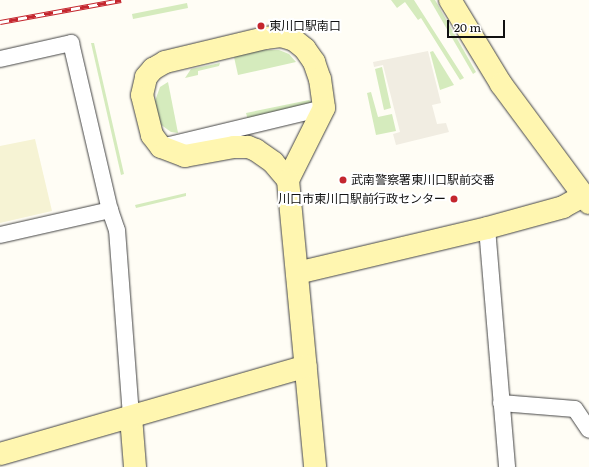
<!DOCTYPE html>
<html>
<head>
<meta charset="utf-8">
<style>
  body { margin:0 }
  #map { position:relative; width:589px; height:467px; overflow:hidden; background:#fffdf5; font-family:Literata,"Noto Sans JP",serif }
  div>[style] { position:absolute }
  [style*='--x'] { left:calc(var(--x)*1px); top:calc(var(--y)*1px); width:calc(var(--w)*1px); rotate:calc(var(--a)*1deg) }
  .farmland>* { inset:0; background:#f6f3d4 }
  .green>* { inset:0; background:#d5ebbd }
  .plaza>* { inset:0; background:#f1ede2 }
  .roads { filter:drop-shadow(0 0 1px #444) drop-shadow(0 0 1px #444) }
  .street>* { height:16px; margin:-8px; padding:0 8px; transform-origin:8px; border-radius:8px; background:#fff }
  .secondary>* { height:22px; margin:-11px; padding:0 11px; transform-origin:11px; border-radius:11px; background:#fff6b0 }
  .rail>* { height:4.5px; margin-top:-2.25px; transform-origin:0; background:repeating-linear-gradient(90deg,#fff 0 9px,#c4262e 0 18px); box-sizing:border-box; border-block:1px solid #c4262e }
  .dots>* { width:11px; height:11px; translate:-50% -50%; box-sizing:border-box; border:2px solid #fff; border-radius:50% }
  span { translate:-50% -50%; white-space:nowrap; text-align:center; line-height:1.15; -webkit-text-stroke:4px #fff; paint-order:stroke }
  .poi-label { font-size:12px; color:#111 }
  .left { translate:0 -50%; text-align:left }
  .right { translate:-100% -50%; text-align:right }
  .scale { position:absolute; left:447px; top:20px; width:58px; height:18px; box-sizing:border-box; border:2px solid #111; border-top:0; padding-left:5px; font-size:12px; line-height:14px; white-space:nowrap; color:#111; -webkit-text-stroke:3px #fff; paint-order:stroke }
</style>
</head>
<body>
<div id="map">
  <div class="farmland">
    <div style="clip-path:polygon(35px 139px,52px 211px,0 223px,0 146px)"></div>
  </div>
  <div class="green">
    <div style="clip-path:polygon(391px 0,414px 0,464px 78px,460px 80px,421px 18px,418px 20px,405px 2px,397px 8px)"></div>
    <div style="clip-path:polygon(430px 0,435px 0,476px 72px,473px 74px)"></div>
    <div style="clip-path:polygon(187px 3px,188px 8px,133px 19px,132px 14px)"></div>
    <div style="clip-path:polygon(91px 43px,94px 43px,124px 174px,121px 175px)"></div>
    <div style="clip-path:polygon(260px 50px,279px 50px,289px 54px,296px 62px,238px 75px,234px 57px)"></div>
    <div style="clip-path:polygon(433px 51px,454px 85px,440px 90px,430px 52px)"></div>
    <div style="clip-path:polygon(220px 63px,219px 66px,198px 71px,198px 75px,185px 78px,191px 69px)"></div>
    <div style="clip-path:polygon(382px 67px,391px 108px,384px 110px,375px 69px)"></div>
    <div style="clip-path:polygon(168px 82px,178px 133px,171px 132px,160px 124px,155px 101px,160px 87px)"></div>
    <div style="clip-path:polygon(371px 92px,378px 117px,392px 114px,396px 131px,376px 135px,367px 93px)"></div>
    <div style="clip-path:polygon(309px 100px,314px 105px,248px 120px,246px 113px)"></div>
    <div style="clip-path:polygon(186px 193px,186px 196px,136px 208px,135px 205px)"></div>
  </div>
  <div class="plaza">
    <div style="clip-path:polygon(428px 51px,441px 103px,432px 105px,437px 124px,446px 123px,449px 132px,396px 145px,393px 134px,400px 132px,383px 65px,374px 67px,373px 62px)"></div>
  </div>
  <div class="roads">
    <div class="street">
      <div style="--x:0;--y:59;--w:73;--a:-12.7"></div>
      <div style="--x:71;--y:43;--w:171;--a:76.9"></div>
      <div style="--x:110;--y:210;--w:21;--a:71"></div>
      <div style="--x:117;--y:230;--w:188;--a:85.7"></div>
      <div style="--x:161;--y:147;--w:168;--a:-13.5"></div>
      <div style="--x:487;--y:228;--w:240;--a:85.2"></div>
      <div style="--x:0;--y:235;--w:113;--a:-12.8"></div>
      <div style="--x:501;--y:403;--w:74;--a:4.6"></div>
      <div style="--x:575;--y:409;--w:25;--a:56"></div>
    </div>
    <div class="secondary">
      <div style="--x:450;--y:0;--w:98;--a:58.7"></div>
      <div style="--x:501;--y:84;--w:148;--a:53.5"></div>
      <div style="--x:288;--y:180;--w:23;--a:-130"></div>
      <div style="--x:273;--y:162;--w:21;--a:-145"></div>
      <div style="--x:256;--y:150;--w:9;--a:-159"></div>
      <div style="--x:248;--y:147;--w:14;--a:180"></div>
      <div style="--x:234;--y:147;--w:50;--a:169.6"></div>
      <div style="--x:185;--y:156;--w:26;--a:-159"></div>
      <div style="--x:161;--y:147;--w:15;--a:-127"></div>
      <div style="--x:152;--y:135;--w:41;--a:-104"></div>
      <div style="--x:142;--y:95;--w:18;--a:-77"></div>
      <div style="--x:146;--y:77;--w:11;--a:-49"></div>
      <div style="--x:153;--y:69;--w:14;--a:-30"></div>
      <div style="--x:165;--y:62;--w:103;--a:-13.5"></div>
      <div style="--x:265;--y:38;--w:16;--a:-7"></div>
      <div style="--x:281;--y:36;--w:14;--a:17"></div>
      <div style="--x:294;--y:40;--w:14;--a:39"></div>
      <div style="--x:305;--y:49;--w:16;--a:55"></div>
      <div style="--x:314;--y:62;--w:18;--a:71"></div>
      <div style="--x:320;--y:79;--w:29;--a:82"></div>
      <div style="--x:324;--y:108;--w:80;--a:116.6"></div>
      <div style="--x:288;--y:180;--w:288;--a:84.6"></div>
      <div style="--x:297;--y:273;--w:195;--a:-13.3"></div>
      <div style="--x:487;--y:228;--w:79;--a:-15.4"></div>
      <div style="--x:563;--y:207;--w:23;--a:-29"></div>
      <div style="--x:131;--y:417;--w:50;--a:85.4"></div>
      <div style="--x:0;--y:454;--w:318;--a:-16"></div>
    </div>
  </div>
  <div class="rail">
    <div style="--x:0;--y:22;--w:123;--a:-10.3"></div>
  </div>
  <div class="dots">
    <div style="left:261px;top:26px;background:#c4262e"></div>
    <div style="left:343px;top:180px;background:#c4262e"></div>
    <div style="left:454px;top:199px;background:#c4262e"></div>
  </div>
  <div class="poi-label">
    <span class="left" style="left:269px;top:26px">東川口駅南口</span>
    <span class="left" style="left:351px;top:180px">武南警察署東川口駅前交番</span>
    <span class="right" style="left:446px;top:199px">川口市東川口駅前行政センター</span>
  </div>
  <div class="scale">20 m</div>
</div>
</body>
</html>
